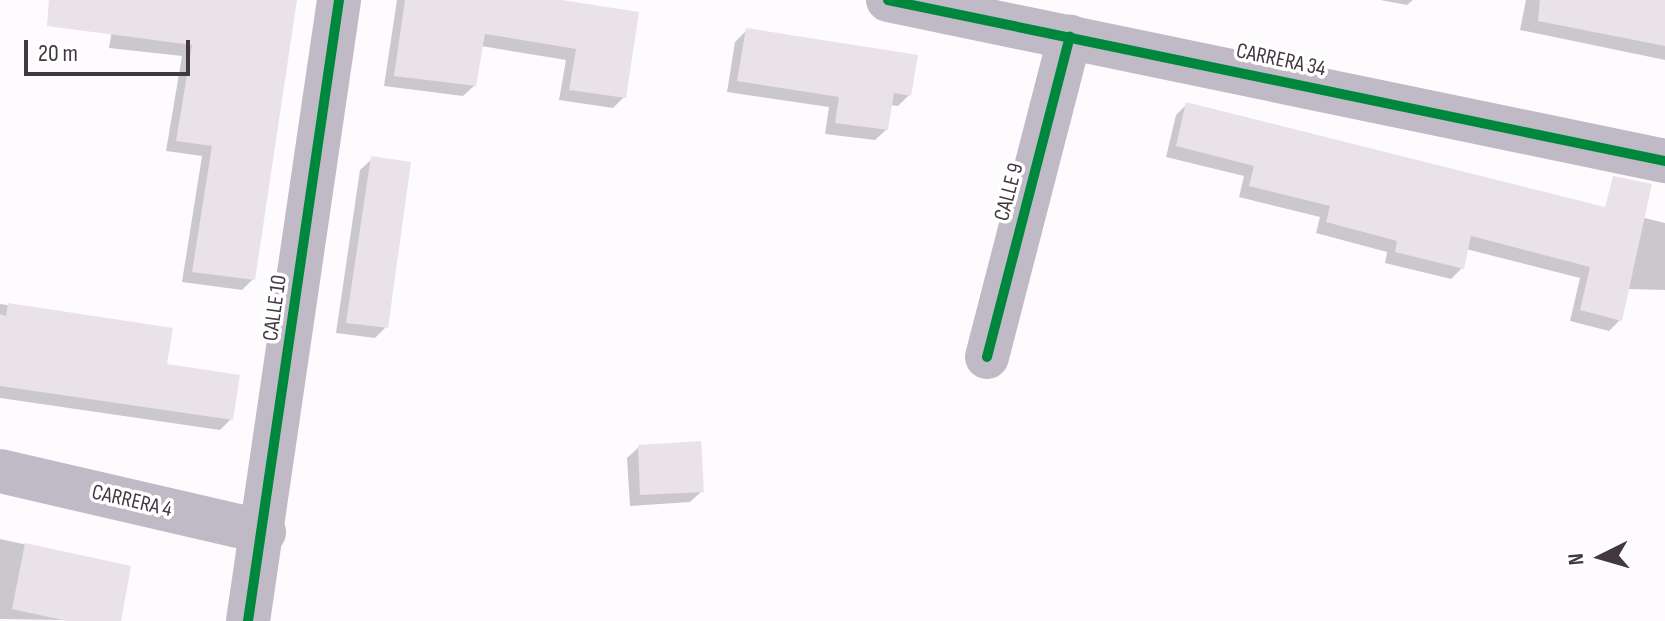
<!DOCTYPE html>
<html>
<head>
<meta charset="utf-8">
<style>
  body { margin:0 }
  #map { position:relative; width:1665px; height:621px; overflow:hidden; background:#fdfbfe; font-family:"Sofia Sans Condensed",sans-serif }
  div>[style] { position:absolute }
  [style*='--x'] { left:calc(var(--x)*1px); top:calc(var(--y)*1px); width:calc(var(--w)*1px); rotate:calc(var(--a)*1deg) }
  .shadow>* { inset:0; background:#0003 }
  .building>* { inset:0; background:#e9e2e7 }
  .street>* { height:44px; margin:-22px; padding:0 22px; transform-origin:22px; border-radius:22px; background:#c0bac7 }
  .cycleway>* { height:10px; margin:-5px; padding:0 5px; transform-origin:5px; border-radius:5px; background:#00873e }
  span { translate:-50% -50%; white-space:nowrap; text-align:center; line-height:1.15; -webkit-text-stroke:7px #fff; paint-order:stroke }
  .street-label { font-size:22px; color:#413841 }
  .north { position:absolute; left:1561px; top:517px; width:80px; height:80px; -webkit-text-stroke:6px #fff; paint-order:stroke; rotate:265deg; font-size:22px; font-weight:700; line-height:32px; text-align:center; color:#413841 }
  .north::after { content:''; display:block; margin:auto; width:28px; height:36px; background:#413841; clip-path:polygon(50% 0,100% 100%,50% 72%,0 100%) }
  .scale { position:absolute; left:24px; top:40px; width:166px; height:36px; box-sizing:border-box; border:4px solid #413841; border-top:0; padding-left:10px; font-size:24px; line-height:28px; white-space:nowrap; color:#413841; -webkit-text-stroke:6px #fff; paint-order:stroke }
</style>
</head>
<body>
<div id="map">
  <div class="shadow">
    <div style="clip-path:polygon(117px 0,295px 0,253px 279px,242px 290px,182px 282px,202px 156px,166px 151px,182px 56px,109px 48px)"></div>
    <div style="clip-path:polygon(397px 0,540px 0,624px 97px,613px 108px,559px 100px,566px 60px,481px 46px,475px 85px,463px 96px,384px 86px)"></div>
    <div style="clip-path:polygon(1380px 0,1413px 0,1407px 5px)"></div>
    <div style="clip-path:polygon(1526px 0,1665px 1px,1665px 60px,1520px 30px)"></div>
    <div style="clip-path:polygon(747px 30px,909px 95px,898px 106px,890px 105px,887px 129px,875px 140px,825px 134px,829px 107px,727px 92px,735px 42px)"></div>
    <div style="clip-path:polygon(1187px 104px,1665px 223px,1665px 290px,1628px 289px,1620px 320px,1609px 331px,1570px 321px,1580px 278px,1466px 249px,1462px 268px,1451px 279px,1385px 263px,1387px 252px,1316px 233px,1320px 217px,1239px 197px,1244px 176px,1166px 157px,1176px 115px)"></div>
    <div style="clip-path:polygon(372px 159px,386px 327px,375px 338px,336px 333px,360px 170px)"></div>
    <div style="clip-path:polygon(0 304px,171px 329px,165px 366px,231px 419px,220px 430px,0 398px)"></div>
    <div style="clip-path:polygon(639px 447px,702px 491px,690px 502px,630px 506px,627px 458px)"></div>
    <div style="clip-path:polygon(0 539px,129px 567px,119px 621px,0 619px)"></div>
  </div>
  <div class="building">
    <div style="clip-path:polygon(49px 0,297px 0,255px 280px,192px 272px,212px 146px,176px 141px,192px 45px,47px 26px)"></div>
    <div style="clip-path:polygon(405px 0,561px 0,639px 12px,626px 98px,569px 90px,576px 49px,485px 34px,476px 86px,394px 76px)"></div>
    <div style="clip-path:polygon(1540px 0,1665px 0,1665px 46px,1538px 21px)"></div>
    <div style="clip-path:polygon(746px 28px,918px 55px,911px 96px,894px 93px,888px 130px,835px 123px,839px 97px,737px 81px)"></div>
    <div style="clip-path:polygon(1186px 102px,1605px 207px,1613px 176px,1652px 184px,1622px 321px,1580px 310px,1590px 267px,1471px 236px,1464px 269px,1395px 252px,1397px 241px,1326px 222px,1330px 206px,1249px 186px,1254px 166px,1176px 146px)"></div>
    <div style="clip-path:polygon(371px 156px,411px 162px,388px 328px,346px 323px)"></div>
    <div style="clip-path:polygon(8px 303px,173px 328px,167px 364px,240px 375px,233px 420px,0 386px,0 314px,6px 316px)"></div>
    <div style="clip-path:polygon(701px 441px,704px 492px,640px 495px,638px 445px)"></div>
    <div style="clip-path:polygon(25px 543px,131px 566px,121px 621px,67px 621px,12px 609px)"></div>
  </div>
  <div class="street">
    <div style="--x:888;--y:0;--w:794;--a:11.71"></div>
    <div style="--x:987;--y:357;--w:331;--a:-75.5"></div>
    <div style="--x:0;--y:471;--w:271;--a:13"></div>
    <div style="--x:248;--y:621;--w:628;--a:-81.66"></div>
  </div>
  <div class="cycleway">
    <div style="--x:888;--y:0;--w:794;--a:11.71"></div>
    <div style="--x:987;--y:357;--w:331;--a:-75.5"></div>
    <div style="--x:248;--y:621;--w:628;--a:-81.66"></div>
  </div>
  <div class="street-label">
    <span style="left:1281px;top:60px;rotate:12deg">CARRERA 34</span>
    <span style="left:1009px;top:192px;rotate:-75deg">CALLE 9</span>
    <span style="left:275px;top:308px;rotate:-82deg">CALLE 10</span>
    <span style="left:132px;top:501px;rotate:13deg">CARRERA 4</span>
  </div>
  <div class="north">N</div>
  <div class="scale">20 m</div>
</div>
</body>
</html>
